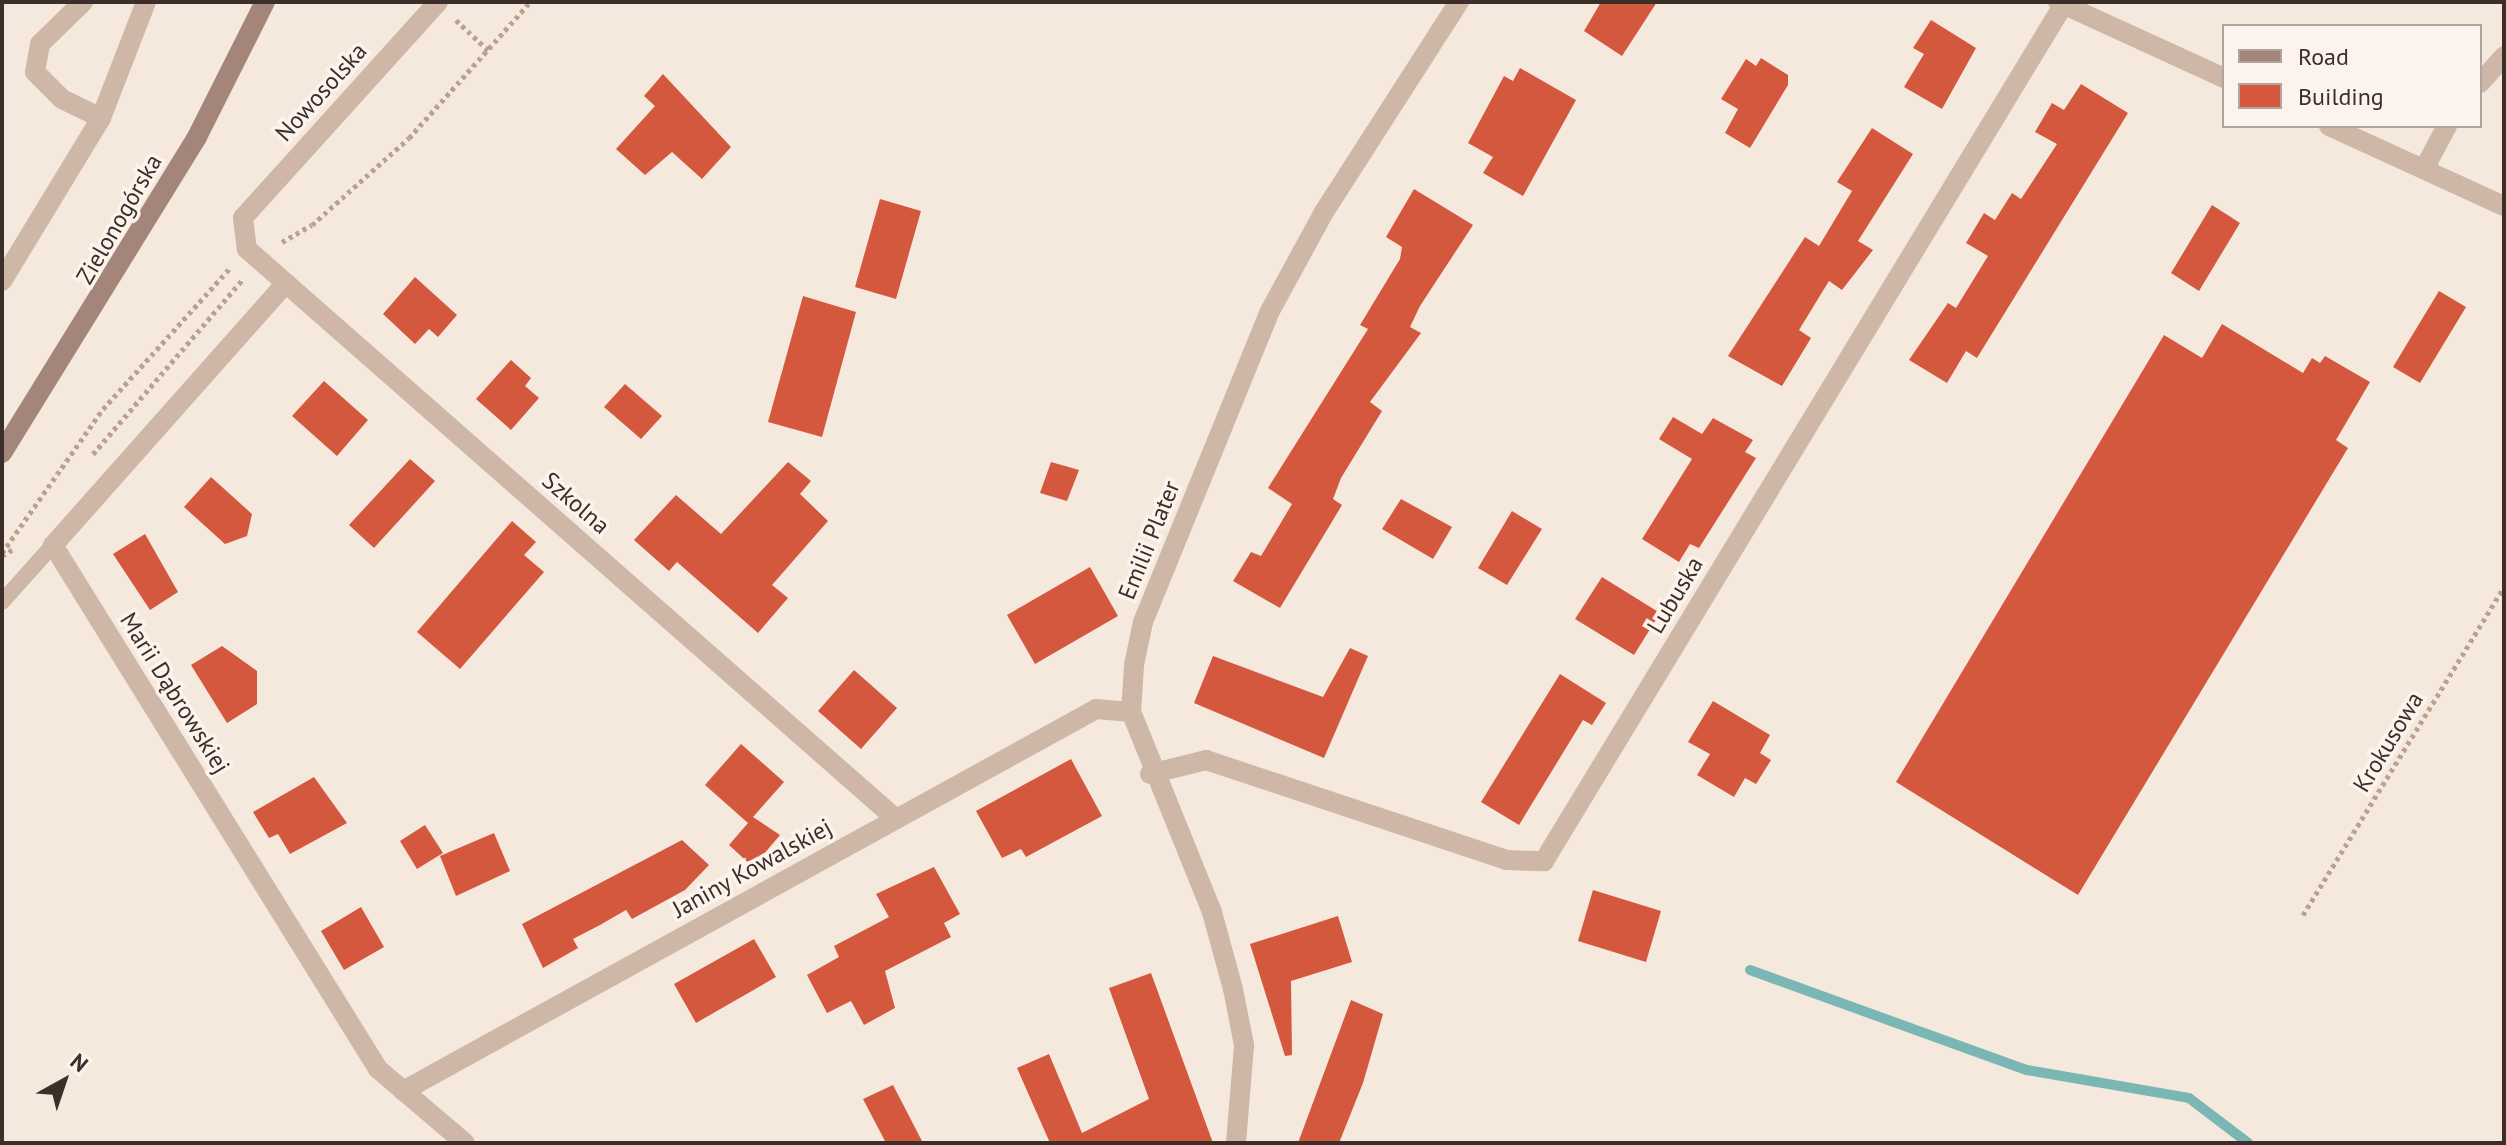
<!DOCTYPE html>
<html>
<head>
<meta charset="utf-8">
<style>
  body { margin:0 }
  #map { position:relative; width:2506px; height:1145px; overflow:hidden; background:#f5e9de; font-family:"PT Sans",sans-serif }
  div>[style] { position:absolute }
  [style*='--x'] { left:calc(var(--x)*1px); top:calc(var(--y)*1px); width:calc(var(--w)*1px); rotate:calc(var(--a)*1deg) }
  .stream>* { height:10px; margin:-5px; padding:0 5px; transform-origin:5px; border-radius:5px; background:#79b6b4 }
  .building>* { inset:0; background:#d3583e }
  .path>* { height:5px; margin-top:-2.5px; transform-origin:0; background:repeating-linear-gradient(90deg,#bca192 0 4px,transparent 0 8px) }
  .lane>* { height:16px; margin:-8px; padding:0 8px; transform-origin:8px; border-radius:8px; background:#cfb7a8 }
  .street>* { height:20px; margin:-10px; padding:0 10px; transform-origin:10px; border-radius:10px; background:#cfb7a8 }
  .secondary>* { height:20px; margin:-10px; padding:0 10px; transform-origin:10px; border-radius:10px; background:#a48579 }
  span { translate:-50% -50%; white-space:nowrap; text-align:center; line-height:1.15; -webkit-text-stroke:7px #fcf3ec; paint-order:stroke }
  .street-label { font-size:24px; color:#3c2e29 }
  .frame { position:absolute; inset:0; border:4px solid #3c2e29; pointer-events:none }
  .legend { position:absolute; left:2222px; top:24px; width:260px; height:104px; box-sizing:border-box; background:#fcf3ec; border:2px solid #afa49e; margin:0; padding:10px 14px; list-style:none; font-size:24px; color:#3c2e29 }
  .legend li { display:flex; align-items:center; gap:16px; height:40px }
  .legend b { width:40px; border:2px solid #afa49e }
  .north { position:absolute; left:24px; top:1041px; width:80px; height:80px; -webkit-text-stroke:6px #fcf3ec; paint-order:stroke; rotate:40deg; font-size:22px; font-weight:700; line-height:32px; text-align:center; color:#3c2e29 }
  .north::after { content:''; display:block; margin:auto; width:28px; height:36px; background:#3c2e29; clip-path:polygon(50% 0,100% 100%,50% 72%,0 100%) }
</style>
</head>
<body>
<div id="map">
  <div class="stream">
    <div style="--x:1750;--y:970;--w:294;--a:19.9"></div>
    <div style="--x:2027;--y:1070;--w:164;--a:9.8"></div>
    <div style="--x:2189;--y:1098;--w:74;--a:37.3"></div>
  </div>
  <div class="building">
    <div style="clip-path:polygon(1601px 2px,1657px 2px,1622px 56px,1584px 31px)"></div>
    <div style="clip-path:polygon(1931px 20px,1976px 48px,1942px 109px,1904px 87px,1924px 54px,1913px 48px)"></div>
    <div style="clip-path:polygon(1761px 58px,1788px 75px,1788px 85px,1750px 148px,1725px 133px,1738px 109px,1721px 99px,1746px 59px,1756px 66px)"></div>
    <div style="clip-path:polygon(1520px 68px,1576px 100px,1523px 196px,1483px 173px,1493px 157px,1468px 143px,1504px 76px,1513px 81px)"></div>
    <div style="clip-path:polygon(663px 74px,731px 147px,702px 179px,672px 152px,645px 175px,616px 149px,655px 106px,644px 96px)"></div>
    <div style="clip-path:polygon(2081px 84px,2128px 113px,1977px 358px,1966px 351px,1947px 383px,1909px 360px,1948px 303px,1956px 308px,1988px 256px,1966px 243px,1984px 213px,1995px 220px,2012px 193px,2021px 199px,2057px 144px,2035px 132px,2052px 103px,2064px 110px)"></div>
    <div style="clip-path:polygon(1872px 128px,1913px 154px,1858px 241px,1873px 250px,1842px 290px,1829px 281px,1799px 330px,1811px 338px,1782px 386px,1728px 356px,1805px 237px,1819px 246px,1852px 191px,1837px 182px)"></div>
    <div style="clip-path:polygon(1414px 189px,1473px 225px,1420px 306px,1410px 327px,1421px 333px,1370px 402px,1382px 411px,1341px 478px,1333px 499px,1342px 505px,1280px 608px,1233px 581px,1251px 552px,1261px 556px,1292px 504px,1268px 488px,1368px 329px,1360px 325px,1400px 259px,1402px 247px,1386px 237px)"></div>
    <div style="clip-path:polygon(880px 199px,921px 211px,896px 299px,855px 287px)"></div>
    <div style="clip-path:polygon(2212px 205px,2240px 223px,2199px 291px,2171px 273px)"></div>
    <div style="clip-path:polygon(415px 277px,457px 315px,438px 337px,429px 329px,415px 344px,383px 314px)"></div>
    <div style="clip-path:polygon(2439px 291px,2466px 307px,2420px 383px,2393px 367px)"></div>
    <div style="clip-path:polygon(803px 296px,856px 312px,822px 437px,768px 422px)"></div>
    <div style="clip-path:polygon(2222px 324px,2303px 373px,2312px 358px,2320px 363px,2325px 356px,2370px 382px,2336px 440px,2348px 448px,2078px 895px,1896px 782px,2164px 335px,2202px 358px)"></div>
    <div style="clip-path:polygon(511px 360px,531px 378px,525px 386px,539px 398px,511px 430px,476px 399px)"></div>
    <div style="clip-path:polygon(324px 381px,368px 420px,337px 456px,292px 416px)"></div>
    <div style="clip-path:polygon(625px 384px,662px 416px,641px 439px,604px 407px)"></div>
    <div style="clip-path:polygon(1673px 417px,1702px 434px,1713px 418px,1753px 440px,1745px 452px,1756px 458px,1699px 548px,1690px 544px,1679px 562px,1642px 539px,1692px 459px,1659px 439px)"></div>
    <div style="clip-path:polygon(410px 459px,435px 481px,374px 548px,349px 525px)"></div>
    <div style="clip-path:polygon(788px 462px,811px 481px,800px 494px,828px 521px,772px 585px,788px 598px,758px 633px,677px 562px,669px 571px,634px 540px,676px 495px,721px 534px)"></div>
    <div style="clip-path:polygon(1051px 462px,1079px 470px,1067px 501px,1040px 493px)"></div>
    <div style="clip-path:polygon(211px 477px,252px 514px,247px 536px,225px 544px,184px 507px)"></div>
    <div style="clip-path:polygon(1401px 499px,1452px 527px,1433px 559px,1382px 529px)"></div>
    <div style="clip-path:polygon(1512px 511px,1542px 529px,1507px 585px,1478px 568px)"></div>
    <div style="clip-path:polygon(512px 521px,536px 542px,524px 555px,544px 572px,460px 669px,417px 632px)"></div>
    <div style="clip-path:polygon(145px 534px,178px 592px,150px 610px,113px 554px)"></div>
    <div style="clip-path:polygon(1090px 567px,1118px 616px,1035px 664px,1007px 615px)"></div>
    <div style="clip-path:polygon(1602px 577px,1660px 613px,1634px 655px,1575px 619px)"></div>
    <div style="clip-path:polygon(222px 646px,257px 671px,257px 704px,227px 723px,191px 665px)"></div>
    <div style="clip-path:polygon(1350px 648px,1368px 656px,1324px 758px,1194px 703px,1213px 656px,1323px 697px)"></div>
    <div style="clip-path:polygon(854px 670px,897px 708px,861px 749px,818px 711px)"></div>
    <div style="clip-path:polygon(1560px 674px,1606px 703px,1592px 725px,1583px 720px,1519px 825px,1481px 802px)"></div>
    <div style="clip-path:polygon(1713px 701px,1770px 735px,1760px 753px,1771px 760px,1756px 784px,1745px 778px,1734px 797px,1697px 775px,1710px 754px,1688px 742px)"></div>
    <div style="clip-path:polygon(741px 744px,784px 782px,753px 817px,780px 835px,753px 867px,729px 845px,748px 823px,705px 785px)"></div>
    <div style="clip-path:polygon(1071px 759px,1102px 816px,1026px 857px,1021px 849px,1002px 858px,976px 811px)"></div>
    <div style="clip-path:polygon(314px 777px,347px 823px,290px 854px,278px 834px,269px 838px,253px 812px)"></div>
    <div style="clip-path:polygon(425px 825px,443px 853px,417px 869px,400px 841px)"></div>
    <div style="clip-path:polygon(494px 833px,510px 871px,456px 896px,440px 856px)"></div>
    <div style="clip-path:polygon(682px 840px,709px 865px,685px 890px,632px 919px,626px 910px,600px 925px,573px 939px,578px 948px,543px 968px,522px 924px)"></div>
    <div style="clip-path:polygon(934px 867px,960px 914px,944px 923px,951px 937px,885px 971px,895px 1008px,864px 1025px,851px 1001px,827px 1013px,807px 975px,839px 957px,834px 946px,889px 917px,876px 894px)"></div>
    <div style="clip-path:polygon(1593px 890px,1661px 911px,1646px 962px,1578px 941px)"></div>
    <div style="clip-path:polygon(361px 907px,384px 947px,344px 970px,321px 931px)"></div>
    <div style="clip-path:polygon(1338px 916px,1352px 962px,1291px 981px,1292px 1055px,1285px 1056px,1250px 944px)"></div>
    <div style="clip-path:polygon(754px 939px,776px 977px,696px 1023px,674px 984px)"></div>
    <div style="clip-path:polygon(1151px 973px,1213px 1143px,1050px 1143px,1017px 1068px,1049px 1054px,1082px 1133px,1149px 1099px,1109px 988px)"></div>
    <div style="clip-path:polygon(1351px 1000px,1383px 1014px,1363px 1083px,1339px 1143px,1298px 1143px)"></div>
    <div style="clip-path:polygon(893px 1085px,923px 1143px,886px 1143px,863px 1099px)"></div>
  </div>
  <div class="path">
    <div style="--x:456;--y:20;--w:44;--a:43.2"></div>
    <div style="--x:282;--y:242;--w:34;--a:-30"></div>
    <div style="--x:312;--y:225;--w:130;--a:-41.9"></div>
    <div style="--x:409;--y:138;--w:182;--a:-48.3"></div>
    <div style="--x:93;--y:454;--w:230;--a:-49.4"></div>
    <div style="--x:2;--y:553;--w:176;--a:-55"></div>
    <div style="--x:103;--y:409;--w:191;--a:-48"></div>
    <div style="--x:2;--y:556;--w:13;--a:-32"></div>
    <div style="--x:2303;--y:915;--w:385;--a:-58.5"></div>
  </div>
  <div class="lane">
    <div style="--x:2;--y:602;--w:76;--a:-48.2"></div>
  </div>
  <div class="street">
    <div style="--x:83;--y:2;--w:60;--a:135.7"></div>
    <div style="--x:40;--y:44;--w:28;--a:100"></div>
    <div style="--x:35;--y:72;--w:38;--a:45"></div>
    <div style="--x:62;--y:99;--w:43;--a:26"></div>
    <div style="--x:438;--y:2;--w:291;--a:132.1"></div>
    <div style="--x:243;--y:218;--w:31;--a:83"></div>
    <div style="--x:247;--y:249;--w:864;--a:41.29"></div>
    <div style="--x:2058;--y:2;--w:183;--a:24.6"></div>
    <div style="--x:2480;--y:83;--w:36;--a:-48"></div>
    <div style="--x:2329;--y:126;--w:192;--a:24.6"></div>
    <div style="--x:2424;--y:169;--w:49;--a:-61.9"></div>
    <div style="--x:2;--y:281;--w:191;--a:-58.7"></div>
    <div style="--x:101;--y:118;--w:124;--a:-68.8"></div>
    <div style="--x:286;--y:283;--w:351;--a:131.6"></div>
    <div style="--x:53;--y:545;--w:617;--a:58.19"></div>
    <div style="--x:378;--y:1069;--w:114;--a:40.4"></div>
    <div style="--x:1150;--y:774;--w:58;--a:-14"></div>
    <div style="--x:1206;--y:760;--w:316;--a:18.4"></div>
    <div style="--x:1506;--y:860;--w:38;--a:2"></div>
    <div style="--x:1544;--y:861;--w:1005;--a:-58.76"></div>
    <div style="--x:403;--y:1091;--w:791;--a:-28.86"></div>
    <div style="--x:1096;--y:709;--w:35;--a:5"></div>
    <div style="--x:1236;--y:1143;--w:98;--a:-85.3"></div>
    <div style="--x:1244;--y:1045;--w:57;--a:-101.1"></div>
    <div style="--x:1233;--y:989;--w:80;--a:-105.3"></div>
    <div style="--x:1212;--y:912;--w:216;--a:-112"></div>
    <div style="--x:1131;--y:712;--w:47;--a:-86.3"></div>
    <div style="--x:1134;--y:665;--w:44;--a:-78.2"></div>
    <div style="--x:1143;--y:622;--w:336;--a:-67.8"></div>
    <div style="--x:1270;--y:311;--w:113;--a:-61.4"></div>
    <div style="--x:1324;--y:212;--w:250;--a:-57.3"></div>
  </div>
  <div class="secondary">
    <div style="--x:2;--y:453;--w:371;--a:-58.3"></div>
    <div style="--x:197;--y:137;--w:151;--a:-63.3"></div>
  </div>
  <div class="street-label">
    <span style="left:321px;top:92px;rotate:-48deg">Nowosolska</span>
    <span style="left:119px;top:219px;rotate:-60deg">Zielonogórska</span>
    <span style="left:576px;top:503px;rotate:41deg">Szkolna</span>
    <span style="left:1149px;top:540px;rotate:-68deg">Emilii Plater</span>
    <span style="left:1675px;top:595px;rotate:-59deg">Lubuska</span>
    <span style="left:175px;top:693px;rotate:58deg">Marii Dąbrowskiej</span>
    <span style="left:2388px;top:742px;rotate:-59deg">Krokusowa</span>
    <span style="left:752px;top:868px;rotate:-29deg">Janiny Kowalskiej</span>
  </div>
  <div class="frame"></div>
  <ul class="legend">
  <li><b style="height:10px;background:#a48579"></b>Road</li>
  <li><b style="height:22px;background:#d3583e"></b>Building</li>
  </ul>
  <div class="north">N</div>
</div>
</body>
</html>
